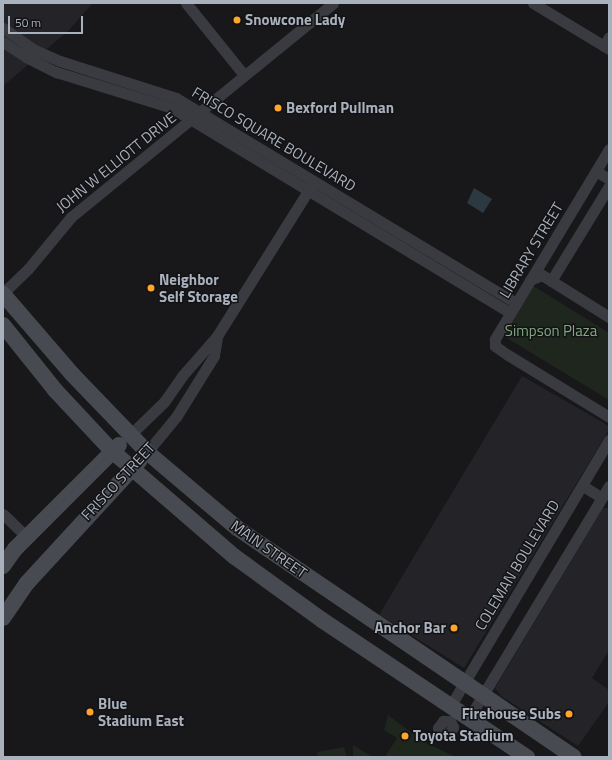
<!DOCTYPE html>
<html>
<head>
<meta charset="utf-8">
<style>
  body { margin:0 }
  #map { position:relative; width:612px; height:760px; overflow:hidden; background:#18181b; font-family:"Titillium Web",sans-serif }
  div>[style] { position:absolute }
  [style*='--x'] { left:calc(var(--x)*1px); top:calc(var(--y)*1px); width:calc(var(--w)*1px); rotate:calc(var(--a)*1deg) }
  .built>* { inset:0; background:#242428 }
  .green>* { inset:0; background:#1e261e }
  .water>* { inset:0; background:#2d3940 }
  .street>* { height:11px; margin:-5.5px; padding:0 5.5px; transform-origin:5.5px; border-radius:5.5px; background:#393b40 }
  .secondary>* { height:16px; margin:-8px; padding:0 8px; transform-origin:8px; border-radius:8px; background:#474a50 }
  .dots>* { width:11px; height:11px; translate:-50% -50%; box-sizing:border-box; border:2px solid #131316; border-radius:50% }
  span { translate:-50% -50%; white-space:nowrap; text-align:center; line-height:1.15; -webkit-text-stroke:3px #131316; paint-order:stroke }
  .poi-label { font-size:15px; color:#a9b1bc; font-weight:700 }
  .left { translate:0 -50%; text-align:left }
  .right { translate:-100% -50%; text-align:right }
  .street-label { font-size:15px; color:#a9b1bc }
  .park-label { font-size:15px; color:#80a87f }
  .frame { position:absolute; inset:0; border:4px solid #a9b1bc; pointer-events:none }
  .scale { position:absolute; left:8px; top:16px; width:75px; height:18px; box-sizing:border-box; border:2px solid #a9b1bc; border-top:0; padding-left:5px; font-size:12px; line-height:14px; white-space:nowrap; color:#a9b1bc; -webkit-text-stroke:3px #131316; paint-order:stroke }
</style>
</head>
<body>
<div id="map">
  <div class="built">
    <div style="clip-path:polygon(3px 3px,93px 3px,68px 31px,3px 86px)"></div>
    <div style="clip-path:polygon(522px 376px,609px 426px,609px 430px,464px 668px,379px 615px)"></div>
    <div style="clip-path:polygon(603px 508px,609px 508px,609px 650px,592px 678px,609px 690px,609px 702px,578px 746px,501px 696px,495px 688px)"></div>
  </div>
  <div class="green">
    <div style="clip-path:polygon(532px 285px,609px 333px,609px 400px,502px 335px)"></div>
    <div style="clip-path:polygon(388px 715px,424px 742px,456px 757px,385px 757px,397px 738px,384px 730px)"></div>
    <div style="clip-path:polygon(353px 745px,373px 757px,353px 757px)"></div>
    <div style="clip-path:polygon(344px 747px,347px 757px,318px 757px,317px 752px)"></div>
  </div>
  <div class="water">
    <div style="clip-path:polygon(474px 188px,492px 199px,483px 213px,467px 203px)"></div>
  </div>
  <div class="street">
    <div style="--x:186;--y:3;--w:92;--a:51.1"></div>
    <div style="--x:533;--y:3;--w:89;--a:31.2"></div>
    <div style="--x:3;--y:28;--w:39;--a:35"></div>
    <div style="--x:35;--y:50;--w:27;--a:24"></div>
    <div style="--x:60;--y:61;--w:122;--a:17.7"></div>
    <div style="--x:176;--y:98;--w:397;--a:31.1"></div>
    <div style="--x:3;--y:42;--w:27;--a:33"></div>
    <div style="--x:26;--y:57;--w:34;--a:27"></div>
    <div style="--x:56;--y:72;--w:121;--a:17.2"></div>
    <div style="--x:172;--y:108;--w:395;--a:31.2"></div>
    <div style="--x:604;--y:46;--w:10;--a:-61"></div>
    <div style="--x:609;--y:149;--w:222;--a:121"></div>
    <div style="--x:495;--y:339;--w:7;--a:90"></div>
    <div style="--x:495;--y:346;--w:16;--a:35"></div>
    <div style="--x:508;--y:355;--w:119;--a:31.5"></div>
    <div style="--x:596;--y:171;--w:15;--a:32"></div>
    <div style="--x:530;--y:280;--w:13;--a:-23"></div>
    <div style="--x:542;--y:275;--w:79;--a:32.1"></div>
    <div style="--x:551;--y:281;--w:111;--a:-58.6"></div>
    <div style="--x:3;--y:293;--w:35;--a:-44"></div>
    <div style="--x:28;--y:269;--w:67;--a:-50.4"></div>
    <div style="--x:71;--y:217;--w:338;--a:-39.2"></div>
    <div style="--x:130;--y:435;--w:47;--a:-44.1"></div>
    <div style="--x:164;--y:402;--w:32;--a:-55"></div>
    <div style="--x:182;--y:376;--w:53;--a:-48.8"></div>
    <div style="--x:217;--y:336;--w:181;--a:-57.9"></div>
    <div style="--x:147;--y:452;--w:45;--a:-50.4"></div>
    <div style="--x:176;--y:417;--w:72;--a:-58.1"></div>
    <div style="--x:214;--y:356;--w:20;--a:-81"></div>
    <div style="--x:583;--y:486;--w:22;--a:32"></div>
    <div style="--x:3;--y:514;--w:33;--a:44"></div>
    <div style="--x:451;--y:705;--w:309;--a:-59.2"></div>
    <div style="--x:469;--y:718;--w:271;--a:-58.9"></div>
    <div style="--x:443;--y:721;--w:7;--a:0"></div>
    <div style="--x:450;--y:721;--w:7;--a:63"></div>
    <div style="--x:453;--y:727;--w:9;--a:122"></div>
    <div style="--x:448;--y:735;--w:7;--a:-164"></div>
    <div style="--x:441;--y:733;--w:6;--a:-121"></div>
    <div style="--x:438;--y:728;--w:9;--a:-54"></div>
  </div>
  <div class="secondary">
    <div style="--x:3;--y:294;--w:106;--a:49.2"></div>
    <div style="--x:72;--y:374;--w:108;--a:46.1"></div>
    <div style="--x:147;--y:452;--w:118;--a:40.2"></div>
    <div style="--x:237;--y:528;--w:407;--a:34.2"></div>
    <div style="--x:3;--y:325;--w:83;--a:51.3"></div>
    <div style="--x:55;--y:390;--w:83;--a:46.9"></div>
    <div style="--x:112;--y:451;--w:162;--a:40.8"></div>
    <div style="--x:235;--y:557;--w:107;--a:35.9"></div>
    <div style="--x:322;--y:620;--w:247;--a:33.8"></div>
    <div style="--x:3;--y:566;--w:21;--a:-55"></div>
    <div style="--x:15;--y:549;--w:147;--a:-45"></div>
    <div style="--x:3;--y:618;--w:42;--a:-55.6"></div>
    <div style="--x:27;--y:583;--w:166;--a:-47.4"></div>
  </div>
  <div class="dots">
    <div style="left:237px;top:20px;background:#ffa52c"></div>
    <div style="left:278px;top:108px;background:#ffa52c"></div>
    <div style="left:151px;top:288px;background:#ffa52c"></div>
    <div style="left:454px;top:628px;background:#ffa52c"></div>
    <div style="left:90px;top:712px;background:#ffa52c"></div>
    <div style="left:569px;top:714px;background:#ffa52c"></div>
    <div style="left:405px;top:736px;background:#ffa52c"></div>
  </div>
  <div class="poi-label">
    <span class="left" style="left:245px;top:20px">Snowcone Lady</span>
    <span class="left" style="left:286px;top:108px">Bexford Pullman</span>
    <span class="left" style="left:159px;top:288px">Neighbor<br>Self Storage</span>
    <span class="right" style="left:446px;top:628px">Anchor Bar</span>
    <span class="left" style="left:98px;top:712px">Blue<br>Stadium East</span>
    <span class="right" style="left:561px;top:714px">Firehouse Subs</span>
    <span class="left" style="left:413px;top:736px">Toyota Stadium</span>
  </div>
  <div class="street-label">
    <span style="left:274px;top:139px;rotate:31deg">FRISCO SQUARE BOULEVARD</span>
    <span style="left:116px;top:162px;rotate:-39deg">JOHN W ELLIOTT DRIVE</span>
    <span style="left:531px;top:250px;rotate:-59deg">LIBRARY STREET</span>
    <span style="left:118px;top:481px;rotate:-47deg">FRISCO STREET</span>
    <span style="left:269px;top:549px;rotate:35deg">MAIN STREET</span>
    <span style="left:517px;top:565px;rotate:-59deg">COLEMAN BOULEVARD</span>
  </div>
  <div class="park-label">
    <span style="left:551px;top:331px">Simpson Plaza</span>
  </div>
  <div class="frame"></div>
  <div class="scale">50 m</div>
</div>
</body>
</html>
